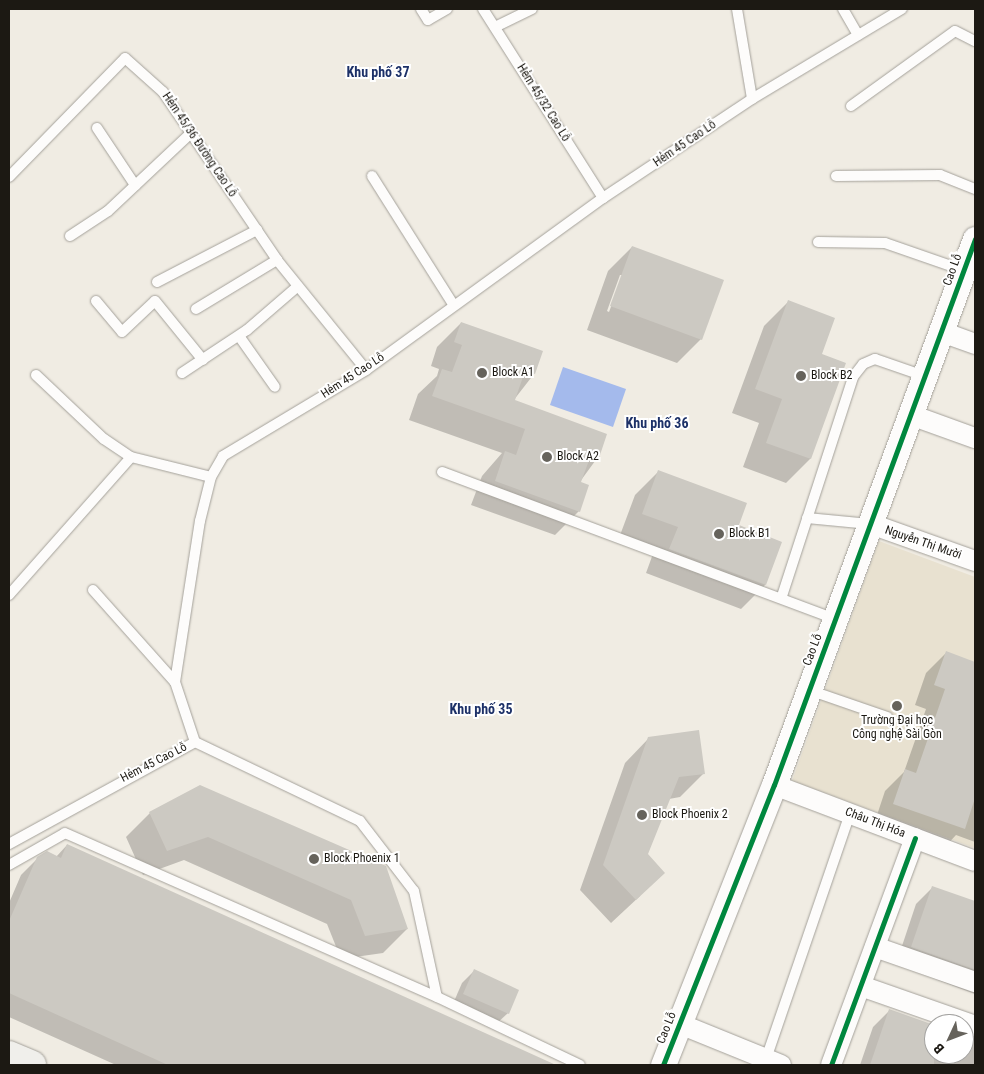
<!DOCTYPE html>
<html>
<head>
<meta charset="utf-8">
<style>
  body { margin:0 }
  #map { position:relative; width:984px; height:1074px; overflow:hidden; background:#f0ece3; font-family:"Roboto Condensed",sans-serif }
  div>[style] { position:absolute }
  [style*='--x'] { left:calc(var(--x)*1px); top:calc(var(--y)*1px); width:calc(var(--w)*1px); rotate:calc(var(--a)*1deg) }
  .built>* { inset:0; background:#e8e1d0 }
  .water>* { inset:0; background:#a4baec }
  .shadow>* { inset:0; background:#0003 }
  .building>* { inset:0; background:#ccc9c2 }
  .roads { filter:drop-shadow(0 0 1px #a4a19a) drop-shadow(0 0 1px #a4a19a) }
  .service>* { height:10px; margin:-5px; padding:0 5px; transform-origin:5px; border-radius:5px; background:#fdfcfb }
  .minor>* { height:20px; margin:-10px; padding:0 10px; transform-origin:10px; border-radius:10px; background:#fdfcfb }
  .tertiary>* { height:25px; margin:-12.5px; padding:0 12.5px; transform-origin:12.5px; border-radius:12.5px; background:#fdfcfb }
  .secondary>* { height:28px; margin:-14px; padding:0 14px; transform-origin:14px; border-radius:14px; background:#f0efeb }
  .cycleway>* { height:5px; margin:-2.5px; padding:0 2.5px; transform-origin:2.5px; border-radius:2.5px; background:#00873e }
  .dots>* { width:14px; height:14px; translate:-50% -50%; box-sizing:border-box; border:2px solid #fff; border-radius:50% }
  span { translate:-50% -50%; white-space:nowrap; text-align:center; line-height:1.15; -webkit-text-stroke:4px #fff; paint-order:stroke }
  .street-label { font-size:12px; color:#1c1913 }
  .poi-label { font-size:12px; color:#1c1913 }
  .left { translate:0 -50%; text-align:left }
  .neighbourhood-label { font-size:14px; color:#1d3168; font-weight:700 }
  .frame { position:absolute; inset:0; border:10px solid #1c1913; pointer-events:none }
  .north { position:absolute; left:924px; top:1014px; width:50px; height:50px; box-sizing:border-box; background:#fff; border:1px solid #a4a3a1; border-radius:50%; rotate:227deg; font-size:14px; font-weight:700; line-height:20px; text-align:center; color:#1c1913 }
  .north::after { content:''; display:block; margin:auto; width:18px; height:22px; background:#66635c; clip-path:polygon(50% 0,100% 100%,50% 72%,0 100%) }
</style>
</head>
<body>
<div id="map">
  <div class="built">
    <div style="clip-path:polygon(879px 541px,975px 577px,975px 848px,792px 781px)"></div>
  </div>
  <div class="water">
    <div style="clip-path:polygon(563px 367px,626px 389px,613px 427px,550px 405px)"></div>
  </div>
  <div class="shadow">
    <div style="clip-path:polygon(evenodd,632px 247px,701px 339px,677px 363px,587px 330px,608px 271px,632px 247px,620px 275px,623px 275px,609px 312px,607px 311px,620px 275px)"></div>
    <div style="clip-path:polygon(788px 302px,820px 354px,844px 363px,810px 459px,786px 483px,743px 467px,759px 423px,732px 413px,764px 326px)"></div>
    <div style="clip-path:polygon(461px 323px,534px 374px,513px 401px,598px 457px,579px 483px,579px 511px,555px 535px,471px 505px,482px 476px,502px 453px,409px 420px,418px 394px,437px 376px,439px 369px,431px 366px,437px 347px)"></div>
    <div style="clip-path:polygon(659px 471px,737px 526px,780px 542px,765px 585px,741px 609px,646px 573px,654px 551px,619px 538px,635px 495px)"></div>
    <div style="clip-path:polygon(946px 653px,975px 663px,975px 842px,956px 835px,944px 848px,874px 824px,885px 791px,904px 772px,926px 709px,915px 705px,926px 673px)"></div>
    <div style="clip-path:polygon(649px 738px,704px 773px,680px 797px,669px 799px,646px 854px,640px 896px,611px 923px,580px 890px,625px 763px)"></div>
    <div style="clip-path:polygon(201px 786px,407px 929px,383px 953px,341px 959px,327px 924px,184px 860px,143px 875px,126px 837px,150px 813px)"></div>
    <div style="clip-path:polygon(67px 845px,552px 1065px,116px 1065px,9px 1017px,9px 903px,21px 875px,38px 858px,56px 857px)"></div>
    <div style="clip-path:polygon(932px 888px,975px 903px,975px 994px,896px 964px,916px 904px)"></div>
    <div style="clip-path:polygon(474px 971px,508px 1013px,495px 1025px,452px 1006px,462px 983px)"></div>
    <div style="clip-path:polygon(889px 1011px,934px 1026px,934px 1054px,964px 1054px,964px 1037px,975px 1040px,975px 1065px,860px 1065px,873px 1027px)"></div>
  </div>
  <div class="building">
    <div style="clip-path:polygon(632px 246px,724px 280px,702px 340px,610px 306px)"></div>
    <div style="clip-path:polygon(788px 300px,835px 318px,822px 354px,846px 363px,811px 459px,766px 443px,782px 399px,755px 389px)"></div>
    <div style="clip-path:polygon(461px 322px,543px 351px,535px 374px,525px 371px,515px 400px,607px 434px,599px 458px,591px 455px,581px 482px,589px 485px,580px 512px,495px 481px,505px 451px,516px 455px,525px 429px,432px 396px,442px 369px,452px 372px,462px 345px,454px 342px)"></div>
    <div style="clip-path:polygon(658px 470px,747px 503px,739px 525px,782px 542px,766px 585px,669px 549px,678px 527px,642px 514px)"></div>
    <div style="clip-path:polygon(946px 651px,975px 662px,975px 798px,965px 829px,893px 804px,905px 769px,916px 773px,945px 689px,934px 685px)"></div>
    <div style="clip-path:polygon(699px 730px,705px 774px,679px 777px,648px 854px,665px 873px,636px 900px,603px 865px,648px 737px)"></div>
    <div style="clip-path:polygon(200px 785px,386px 866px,408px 929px,365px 936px,351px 900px,208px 837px,167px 851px,149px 812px)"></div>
    <div style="clip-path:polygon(67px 844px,332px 964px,556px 1065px,168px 1065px,9px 993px,9px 921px,37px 857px,47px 851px,61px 858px)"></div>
    <div style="clip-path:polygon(932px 886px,975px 901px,975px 970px,911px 947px)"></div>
    <div style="clip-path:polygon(474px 969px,519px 990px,509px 1014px,463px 994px)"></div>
    <div style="clip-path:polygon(889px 1009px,934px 1025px,934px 1065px,870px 1065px)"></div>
  </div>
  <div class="roads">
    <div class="service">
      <div style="--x:421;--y:9;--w:13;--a:58"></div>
      <div style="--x:428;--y:20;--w:22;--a:-30"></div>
      <div style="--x:483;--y:9;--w:224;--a:57.6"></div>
      <div style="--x:737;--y:9;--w:91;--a:80.5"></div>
      <div style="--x:843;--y:9;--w:30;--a:60"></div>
      <div style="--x:495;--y:27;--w:41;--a:-25.9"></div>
      <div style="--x:851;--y:106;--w:128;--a:-35.8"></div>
      <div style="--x:955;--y:31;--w:22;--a:27"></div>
      <div style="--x:97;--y:128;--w:69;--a:56.3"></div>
      <div style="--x:372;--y:176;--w:151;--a:57.7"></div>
      <div style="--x:836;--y:176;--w:104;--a:-0.6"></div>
      <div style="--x:940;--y:175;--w:38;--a:22"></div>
      <div style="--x:9;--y:177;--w:166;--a:-45.7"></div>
      <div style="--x:125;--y:58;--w:51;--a:41.8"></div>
      <div style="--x:163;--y:92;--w:203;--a:55.8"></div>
      <div style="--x:277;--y:260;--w:141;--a:51"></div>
      <div style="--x:70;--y:236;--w:45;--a:-33.3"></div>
      <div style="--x:108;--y:211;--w:114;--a:-43.2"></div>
      <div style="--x:818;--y:242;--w:67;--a:0.9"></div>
      <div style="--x:885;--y:243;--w:83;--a:19.1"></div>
      <div style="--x:157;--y:282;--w:113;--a:-27.5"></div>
      <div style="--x:96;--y:301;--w:40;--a:50"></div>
      <div style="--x:122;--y:332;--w:45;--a:-43.2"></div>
      <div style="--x:155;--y:301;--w:76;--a:50.9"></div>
      <div style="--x:196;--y:309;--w:95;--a:-31.2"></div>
      <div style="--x:239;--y:336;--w:62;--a:54.8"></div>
      <div style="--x:182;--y:373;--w:78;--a:-33.5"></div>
      <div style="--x:247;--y:330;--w:67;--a:-40.8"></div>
      <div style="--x:36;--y:375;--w:93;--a:43.3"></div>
      <div style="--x:104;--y:439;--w:32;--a:34"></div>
      <div style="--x:442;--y:472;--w:420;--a:20.5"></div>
      <div style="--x:807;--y:518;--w:63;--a:5.4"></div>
      <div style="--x:93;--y:590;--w:123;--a:48.3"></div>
      <div style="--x:9;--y:595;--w:184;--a:-48.5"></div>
      <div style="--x:131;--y:457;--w:82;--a:14"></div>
      <div style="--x:782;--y:596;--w:230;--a:-72"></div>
      <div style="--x:853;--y:377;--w:16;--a:-52"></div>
      <div style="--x:863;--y:364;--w:13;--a:-23"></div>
      <div style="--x:875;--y:359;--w:52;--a:19.1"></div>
      <div style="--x:809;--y:690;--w:83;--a:19.1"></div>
      <div style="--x:195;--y:742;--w:63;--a:-108.4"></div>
      <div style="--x:175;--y:682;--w:163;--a:-81.2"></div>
      <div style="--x:200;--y:521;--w:45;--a:-76"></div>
      <div style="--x:211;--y:477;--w:24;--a:-60"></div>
      <div style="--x:223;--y:456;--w:167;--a:-31"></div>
      <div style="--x:366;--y:370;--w:293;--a:-36"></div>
      <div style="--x:603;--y:198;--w:179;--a:-33.6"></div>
      <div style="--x:752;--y:99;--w:175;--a:-31"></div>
      <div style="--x:195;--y:742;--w:183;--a:25.6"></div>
      <div style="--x:360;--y:821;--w:88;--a:52.4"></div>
      <div style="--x:414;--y:891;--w:108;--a:77.8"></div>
      <div style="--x:437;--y:997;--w:158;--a:25.4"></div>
      <div style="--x:9;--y:844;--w:212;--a:-28.7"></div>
      <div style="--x:9;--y:865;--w:64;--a:-29.7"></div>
      <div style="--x:65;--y:833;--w:407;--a:23.8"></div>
      <div style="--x:766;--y:1059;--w:259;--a:-71.1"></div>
    </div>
    <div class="minor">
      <div style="--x:942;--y:332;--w:35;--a:20"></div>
      <div style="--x:911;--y:415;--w:68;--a:19.8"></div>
      <div style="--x:871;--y:524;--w:110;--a:19.6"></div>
      <div style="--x:774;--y:785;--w:215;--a:20.7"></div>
      <div style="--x:875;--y:947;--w:106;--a:19.3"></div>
      <div style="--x:861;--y:986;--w:121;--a:19.3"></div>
      <div style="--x:680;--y:1024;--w:109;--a:22.1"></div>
      <div style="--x:831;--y:1065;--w:242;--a:-69.7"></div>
    </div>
    <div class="tertiary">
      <div style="--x:663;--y:1065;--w:301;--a:-68.4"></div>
      <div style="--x:774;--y:785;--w:582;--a:-69.79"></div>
    </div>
    <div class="secondary">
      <div style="--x:9;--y:1055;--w:25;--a:23"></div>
    </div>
  </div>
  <div class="cycleway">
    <div style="--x:663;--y:1065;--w:301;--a:-68.4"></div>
    <div style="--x:774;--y:785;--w:582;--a:-69.79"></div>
    <div style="--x:831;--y:1065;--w:242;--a:-69.7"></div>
  </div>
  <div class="dots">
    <div style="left:482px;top:373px;background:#66635c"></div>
    <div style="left:801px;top:376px;background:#66635c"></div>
    <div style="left:547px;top:457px;background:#66635c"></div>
    <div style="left:719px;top:534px;background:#66635c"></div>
    <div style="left:897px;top:706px;background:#66635c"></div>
    <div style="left:642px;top:815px;background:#66635c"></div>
    <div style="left:314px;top:859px;background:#66635c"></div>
  </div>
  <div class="street-label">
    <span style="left:543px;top:103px;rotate:58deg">Hẻm 45/32 Cao Lỗ</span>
    <span style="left:685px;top:144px;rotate:-34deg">Hẻm 45 Cao Lỗ</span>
    <span style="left:199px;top:145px;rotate:56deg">Hẻm 45/36 Đường Cao Lỗ</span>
    <span style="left:953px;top:270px;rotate:-70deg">Cao Lỗ</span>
    <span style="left:353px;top:376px;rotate:-33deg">Hẻm 45 Cao Lỗ</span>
    <span style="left:923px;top:543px;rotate:19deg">Nguyễn Thị Mười</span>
    <span style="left:813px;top:650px;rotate:-69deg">Cao Lỗ</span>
    <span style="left:154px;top:763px;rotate:-27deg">Hẻm 45 Cao Lỗ</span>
    <span style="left:875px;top:823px;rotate:21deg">Châu Thị Hóa</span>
    <span style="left:667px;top:1028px;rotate:-68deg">Cao Lỗ</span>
  </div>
  <div class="poi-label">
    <span class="left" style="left:492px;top:373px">Block A1</span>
    <span class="left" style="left:811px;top:376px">Block B2</span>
    <span class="left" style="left:557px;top:457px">Block A2</span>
    <span class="left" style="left:729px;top:534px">Block B1</span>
    <span style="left:897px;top:728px">Trường Đại học<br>Công nghệ Sài Gòn</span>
    <span class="left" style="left:652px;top:815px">Block Phoenix 2</span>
    <span class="left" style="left:324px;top:859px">Block Phoenix 1</span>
  </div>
  <div class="neighbourhood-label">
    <span style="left:378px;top:72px">Khu phố 37</span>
    <span style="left:657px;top:423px">Khu phố 36</span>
    <span style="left:481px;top:709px">Khu phố 35</span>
  </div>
  <div class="frame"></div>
  <div class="north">B</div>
</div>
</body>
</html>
